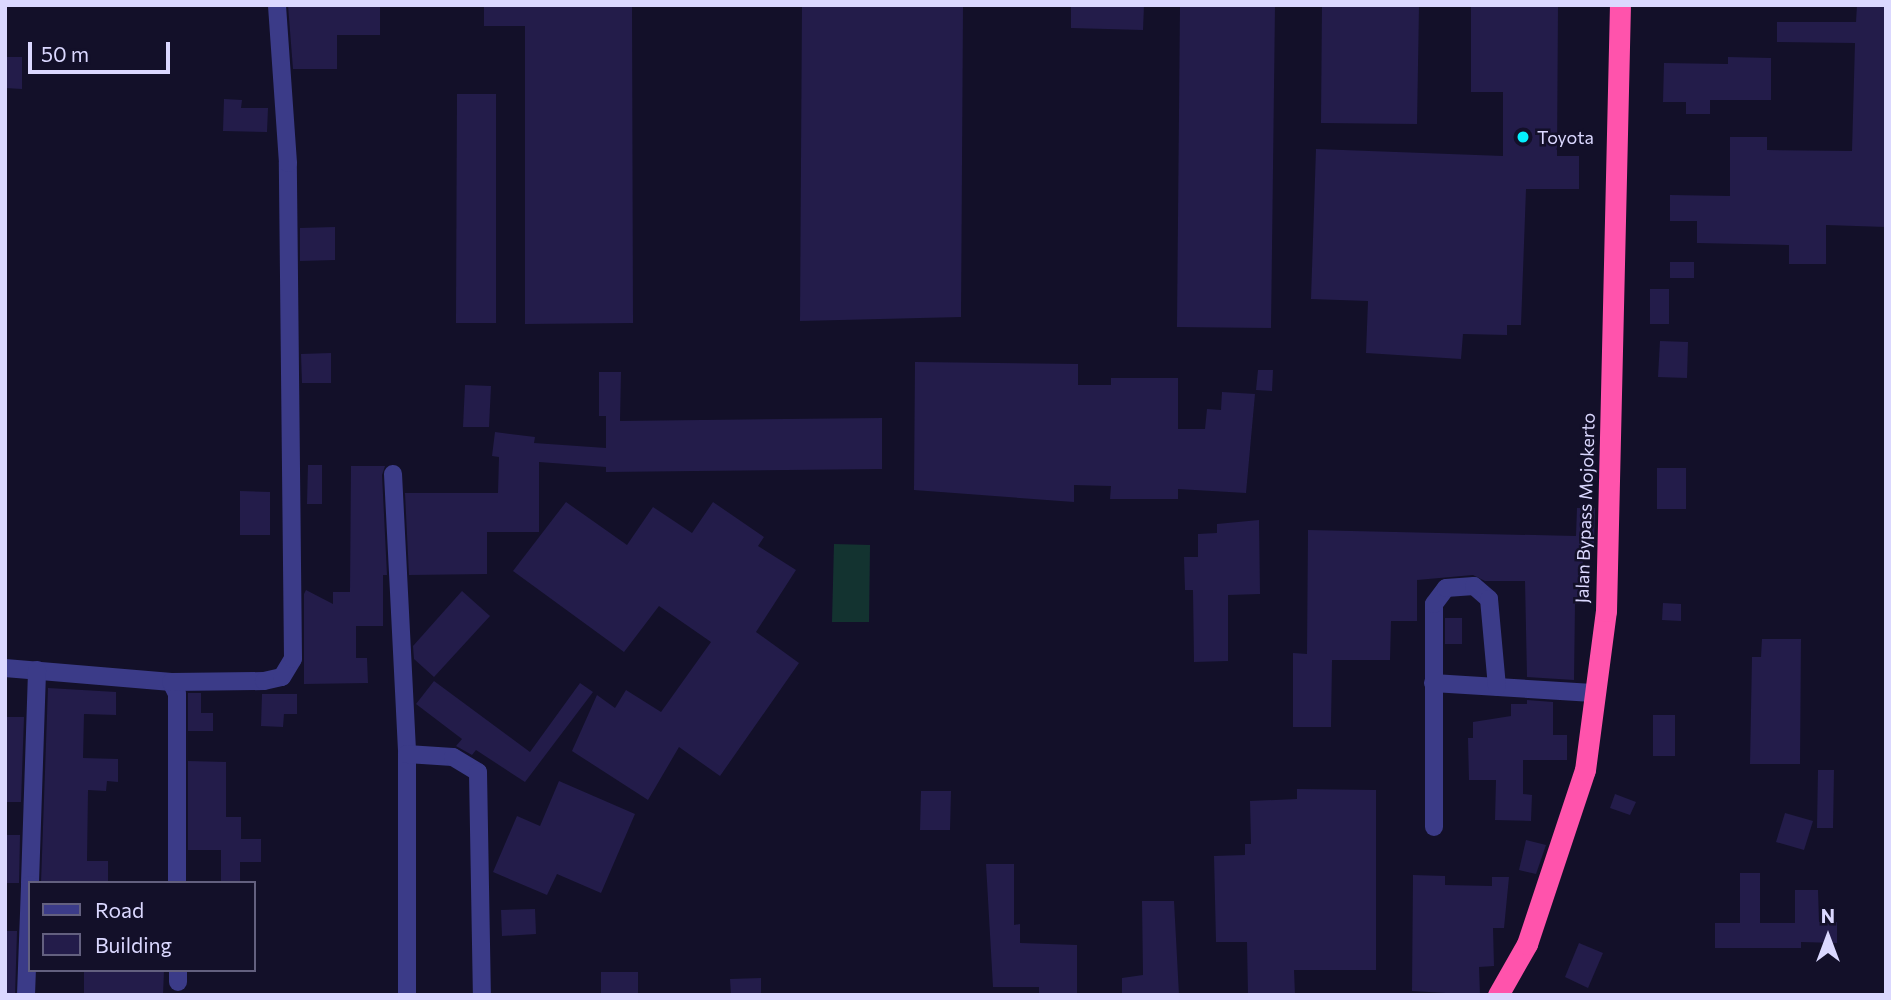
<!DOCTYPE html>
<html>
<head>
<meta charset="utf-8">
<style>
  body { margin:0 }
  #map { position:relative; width:1891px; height:1000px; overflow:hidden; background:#131029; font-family:Commissioner,sans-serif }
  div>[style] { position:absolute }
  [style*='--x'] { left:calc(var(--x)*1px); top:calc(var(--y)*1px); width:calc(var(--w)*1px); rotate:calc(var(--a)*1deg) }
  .green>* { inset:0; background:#133330 }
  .building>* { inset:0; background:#231c4a }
  .street>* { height:18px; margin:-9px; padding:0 9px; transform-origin:9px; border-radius:9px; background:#3b3b88 }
  .highway>* { height:21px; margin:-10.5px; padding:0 10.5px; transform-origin:10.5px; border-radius:10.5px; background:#ff53ac }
  .dots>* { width:19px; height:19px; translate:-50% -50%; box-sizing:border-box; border:4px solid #131029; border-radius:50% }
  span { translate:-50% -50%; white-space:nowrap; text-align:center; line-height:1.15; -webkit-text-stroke:5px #131029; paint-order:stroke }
  .poi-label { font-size:18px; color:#dbd8ff }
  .left { translate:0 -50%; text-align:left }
  .street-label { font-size:18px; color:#dbd8ff }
  .frame { position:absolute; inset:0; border:7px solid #dbd8ff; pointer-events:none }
  .legend { position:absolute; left:28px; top:881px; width:228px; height:91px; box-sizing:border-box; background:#131029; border:2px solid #63607f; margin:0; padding:9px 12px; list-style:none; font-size:21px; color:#dbd8ff }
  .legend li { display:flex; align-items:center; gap:14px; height:35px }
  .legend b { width:35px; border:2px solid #63607f }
  .north { position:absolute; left:1793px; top:902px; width:70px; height:70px; -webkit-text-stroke:5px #131029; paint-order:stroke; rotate:0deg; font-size:19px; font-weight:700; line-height:28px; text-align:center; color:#dbd8ff }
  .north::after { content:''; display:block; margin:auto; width:24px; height:32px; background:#dbd8ff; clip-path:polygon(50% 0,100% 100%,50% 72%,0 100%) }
  .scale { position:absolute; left:28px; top:42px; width:142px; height:32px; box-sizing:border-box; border:4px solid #dbd8ff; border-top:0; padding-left:9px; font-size:21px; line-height:24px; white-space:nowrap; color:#dbd8ff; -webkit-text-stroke:5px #131029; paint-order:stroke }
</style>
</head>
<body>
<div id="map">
  <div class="green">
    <div style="clip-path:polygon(834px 544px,870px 545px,869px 622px,832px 622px)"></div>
  </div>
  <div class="building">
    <div style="clip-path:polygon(288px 5px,380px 7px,380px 35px,337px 35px,337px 69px,293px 69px)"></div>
    <div style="clip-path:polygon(484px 5px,632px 5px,633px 323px,525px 324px,525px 26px,484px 26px)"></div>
    <div style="clip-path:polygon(802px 5px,963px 5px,961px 317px,800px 321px)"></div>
    <div style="clip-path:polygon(1071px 5px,1144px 5px,1143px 30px,1071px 28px)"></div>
    <div style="clip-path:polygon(1180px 5px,1275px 5px,1271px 328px,1177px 327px)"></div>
    <div style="clip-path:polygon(1322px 5px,1419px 5px,1417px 124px,1321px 123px)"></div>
    <div style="clip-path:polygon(1471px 5px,1558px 5px,1557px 156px,1579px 156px,1579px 189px,1526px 189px,1521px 325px,1507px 325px,1507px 335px,1463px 334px,1461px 359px,1366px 353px,1368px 301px,1311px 299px,1316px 149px,1503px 156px,1503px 92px,1471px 92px)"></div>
    <div style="clip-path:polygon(1857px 5px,1886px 5px,1886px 227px,1826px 225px,1826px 264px,1789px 264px,1789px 245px,1697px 243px,1697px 221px,1670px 221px,1670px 195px,1730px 196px,1730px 137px,1767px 137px,1767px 150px,1852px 151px,1855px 43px,1777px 42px,1777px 22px,1856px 22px)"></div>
    <div style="clip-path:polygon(5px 57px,22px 57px,22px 89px,5px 88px)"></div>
    <div style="clip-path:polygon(1728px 57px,1771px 58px,1771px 100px,1710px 100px,1710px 114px,1686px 114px,1686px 102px,1663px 102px,1664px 63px,1728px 64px)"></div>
    <div style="clip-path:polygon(457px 94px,496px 94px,496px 323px,456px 323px)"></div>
    <div style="clip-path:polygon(224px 99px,242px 100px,241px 108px,268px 108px,267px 132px,223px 131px)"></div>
    <div style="clip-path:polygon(335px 227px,335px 260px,300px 261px,300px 228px)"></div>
    <div style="clip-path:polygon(1670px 262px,1694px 262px,1694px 278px,1670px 278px)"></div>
    <div style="clip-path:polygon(1650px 289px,1669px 289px,1669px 324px,1650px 324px)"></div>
    <div style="clip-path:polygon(1660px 341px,1688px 342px,1687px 378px,1658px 377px)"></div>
    <div style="clip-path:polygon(331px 353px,331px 383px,302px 383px,301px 354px)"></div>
    <div style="clip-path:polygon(915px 362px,1078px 364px,1078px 385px,1111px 385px,1111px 378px,1178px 378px,1178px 429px,1205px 429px,1207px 409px,1221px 410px,1222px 392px,1255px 394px,1246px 493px,1178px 489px,1178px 499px,1110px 499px,1111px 486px,1074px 485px,1074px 502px,914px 490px)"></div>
    <div style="clip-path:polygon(1258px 370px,1273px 370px,1272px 391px,1256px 390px)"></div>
    <div style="clip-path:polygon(599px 372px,621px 372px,620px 421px,882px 418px,882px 469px,606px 472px,606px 467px,539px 462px,539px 532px,487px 532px,487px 574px,409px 575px,405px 493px,498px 493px,499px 457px,492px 456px,495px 432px,535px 437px,534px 443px,606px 448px,606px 416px,599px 416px)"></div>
    <div style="clip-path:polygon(465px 385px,491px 386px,489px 427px,463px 427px)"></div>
    <div style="clip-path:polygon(308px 465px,322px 465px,322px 504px,307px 504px)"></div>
    <div style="clip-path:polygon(351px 466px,385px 466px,382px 475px,387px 575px,383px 575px,383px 626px,356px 626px,356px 658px,367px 658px,368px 683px,304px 684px,304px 594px,306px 590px,333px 604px,333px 592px,350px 592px)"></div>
    <div style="clip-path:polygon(1657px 468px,1686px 468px,1686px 509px,1657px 509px)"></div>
    <div style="clip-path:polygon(240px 491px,270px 492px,270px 535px,240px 535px)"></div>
    <div style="clip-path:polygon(566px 502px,627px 545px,653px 507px,692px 533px,713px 502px,764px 537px,758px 546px,796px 570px,756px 632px,799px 663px,720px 776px,679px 747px,648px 800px,572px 751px,597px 695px,615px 708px,626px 690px,661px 712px,711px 642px,659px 606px,624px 652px,513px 571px)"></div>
    <div style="clip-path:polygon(1577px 508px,1595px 508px,1594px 545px,1582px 545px,1585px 604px,1575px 604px,1574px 680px,1527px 677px,1525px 581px,1485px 581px,1473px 575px,1417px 580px,1417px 621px,1391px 621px,1390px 660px,1332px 660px,1331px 727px,1293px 727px,1293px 653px,1307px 654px,1308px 530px,1576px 536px)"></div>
    <div style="clip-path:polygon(1259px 520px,1260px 594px,1228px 595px,1228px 661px,1194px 662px,1193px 590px,1185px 590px,1184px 557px,1198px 557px,1198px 534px,1217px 533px,1217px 524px)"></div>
    <div style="clip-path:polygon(462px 591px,490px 616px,434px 677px,414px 659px,413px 646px)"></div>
    <div style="clip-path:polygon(1663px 603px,1681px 604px,1681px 621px,1662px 620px)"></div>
    <div style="clip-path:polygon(1445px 618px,1462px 618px,1462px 644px,1445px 644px)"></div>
    <div style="clip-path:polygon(1762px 639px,1801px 639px,1800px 764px,1750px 764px,1752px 657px,1761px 657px)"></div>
    <div style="clip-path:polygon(434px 681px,530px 752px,580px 683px,593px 692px,525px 782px,476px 750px,472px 755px,456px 746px,462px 739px,416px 704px)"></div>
    <div style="clip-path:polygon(48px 688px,116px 692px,116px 715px,84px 714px,83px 758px,118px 759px,118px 782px,107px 781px,106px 791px,88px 790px,87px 861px,108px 861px,108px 883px,41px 883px)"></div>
    <div style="clip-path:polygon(188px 693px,201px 693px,201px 713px,213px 713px,213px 731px,188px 731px)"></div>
    <div style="clip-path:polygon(262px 694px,297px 694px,297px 714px,284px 714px,283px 727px,261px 726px)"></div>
    <div style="clip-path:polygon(1527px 700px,1553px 702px,1553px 735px,1567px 735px,1567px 760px,1523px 760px,1523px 794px,1532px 795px,1531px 821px,1495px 820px,1496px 780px,1469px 780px,1468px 738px,1473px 738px,1473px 722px,1511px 716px,1511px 704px,1527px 704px)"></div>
    <div style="clip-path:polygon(1653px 715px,1675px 715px,1675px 756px,1653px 756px)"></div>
    <div style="clip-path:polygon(5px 717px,24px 717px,21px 802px,5px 802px)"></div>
    <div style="clip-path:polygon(188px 761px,226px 762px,226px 817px,241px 817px,241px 839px,261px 839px,261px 862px,240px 862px,240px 883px,221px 883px,221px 850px,188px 850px)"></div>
    <div style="clip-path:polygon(1818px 770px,1834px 770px,1833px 828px,1817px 828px)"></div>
    <div style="clip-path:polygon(559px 781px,635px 814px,601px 893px,557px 874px,547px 895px,493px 872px,517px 816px,540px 826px)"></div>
    <div style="clip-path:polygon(1297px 789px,1376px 790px,1376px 970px,1294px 970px,1295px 995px,1248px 995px,1247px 942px,1216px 942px,1214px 856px,1245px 855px,1245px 844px,1251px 844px,1250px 801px,1297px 799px)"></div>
    <div style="clip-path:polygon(921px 791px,951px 791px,950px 830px,920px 830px)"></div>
    <div style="clip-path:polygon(1615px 794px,1636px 802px,1630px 815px,1610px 808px)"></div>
    <div style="clip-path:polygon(1785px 813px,1813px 821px,1804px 850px,1776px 842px)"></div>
    <div style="clip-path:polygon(5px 835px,20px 835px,19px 883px,5px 883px)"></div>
    <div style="clip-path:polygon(1526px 840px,1546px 845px,1536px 874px,1519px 870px)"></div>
    <div style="clip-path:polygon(986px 864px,1014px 864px,1014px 925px,1020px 924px,1020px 943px,1077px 945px,1077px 995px,1039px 995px,1039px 987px,993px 987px)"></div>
    <div style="clip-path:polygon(1740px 873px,1760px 873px,1760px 923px,1795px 923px,1795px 890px,1818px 890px,1819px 922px,1837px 922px,1837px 943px,1801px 942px,1801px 948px,1715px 948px,1715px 923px,1740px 923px)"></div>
    <div style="clip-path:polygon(1413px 875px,1445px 876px,1445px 885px,1492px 886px,1492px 877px,1509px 877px,1504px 928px,1493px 928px,1494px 966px,1479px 967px,1480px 995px,1412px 991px)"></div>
    <div style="clip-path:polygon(1142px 901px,1174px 901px,1179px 995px,1122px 995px,1122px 978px,1143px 975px)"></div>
    <div style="clip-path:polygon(535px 909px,536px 934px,502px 936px,501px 910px)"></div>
    <div style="clip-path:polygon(5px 931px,17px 931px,15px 995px,5px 995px)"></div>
    <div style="clip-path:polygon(1579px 943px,1603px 953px,1588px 988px,1565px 977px)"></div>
    <div style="clip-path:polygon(84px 970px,164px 970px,163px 995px,84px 995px)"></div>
    <div style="clip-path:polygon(601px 972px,638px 972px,638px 995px,601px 995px)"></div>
    <div style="clip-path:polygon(761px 978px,761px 995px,731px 995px,730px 979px)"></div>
  </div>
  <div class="street">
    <div style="--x:393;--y:474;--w:280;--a:87.1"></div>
    <div style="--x:5;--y:668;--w:167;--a:4.8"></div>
    <div style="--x:171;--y:682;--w:13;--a:63"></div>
    <div style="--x:177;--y:694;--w:189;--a:90"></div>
    <div style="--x:171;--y:682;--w:93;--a:-0.6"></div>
    <div style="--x:264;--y:681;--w:18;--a:-13"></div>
    <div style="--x:282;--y:677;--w:21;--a:-59"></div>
    <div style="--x:293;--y:659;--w:496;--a:-90.6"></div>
    <div style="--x:288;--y:163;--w:158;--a:-94"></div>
    <div style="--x:1433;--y:683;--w:160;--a:3.6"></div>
    <div style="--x:1434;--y:827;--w:223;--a:-90"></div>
    <div style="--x:1434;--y:604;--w:20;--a:-53"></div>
    <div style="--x:1446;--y:588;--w:28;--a:-4"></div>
    <div style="--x:1474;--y:586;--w:20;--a:41"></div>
    <div style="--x:1489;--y:599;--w:88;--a:84.8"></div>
    <div style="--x:30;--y:883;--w:213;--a:-88.1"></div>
    <div style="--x:178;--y:970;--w:12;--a:90"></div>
    <div style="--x:26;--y:995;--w:110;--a:-87.9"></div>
    <div style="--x:407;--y:995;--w:241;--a:-90"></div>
    <div style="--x:407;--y:754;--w:46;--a:3.7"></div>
    <div style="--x:453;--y:757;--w:29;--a:31"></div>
    <div style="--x:478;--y:772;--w:223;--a:89"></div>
  </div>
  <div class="highway">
    <div style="--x:1498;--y:995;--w:59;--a:-60.4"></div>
    <div style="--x:1527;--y:944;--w:183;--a:-71.6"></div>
    <div style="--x:1585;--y:770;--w:160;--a:-82.5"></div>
    <div style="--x:1606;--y:611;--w:606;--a:-88.68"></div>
  </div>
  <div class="dots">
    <div style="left:1523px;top:137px;background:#04f0ff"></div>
  </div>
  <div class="poi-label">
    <span class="left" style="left:1537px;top:137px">Toyota</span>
  </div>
  <div class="street-label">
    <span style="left:1585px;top:508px;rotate:-88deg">Jalan Bypass Mojokerto</span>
  </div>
  <div class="frame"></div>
  <ul class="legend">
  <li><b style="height:9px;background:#3b3b88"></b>Road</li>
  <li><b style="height:19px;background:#231c4a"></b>Building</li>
  </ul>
  <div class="north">N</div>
  <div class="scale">50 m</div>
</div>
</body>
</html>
